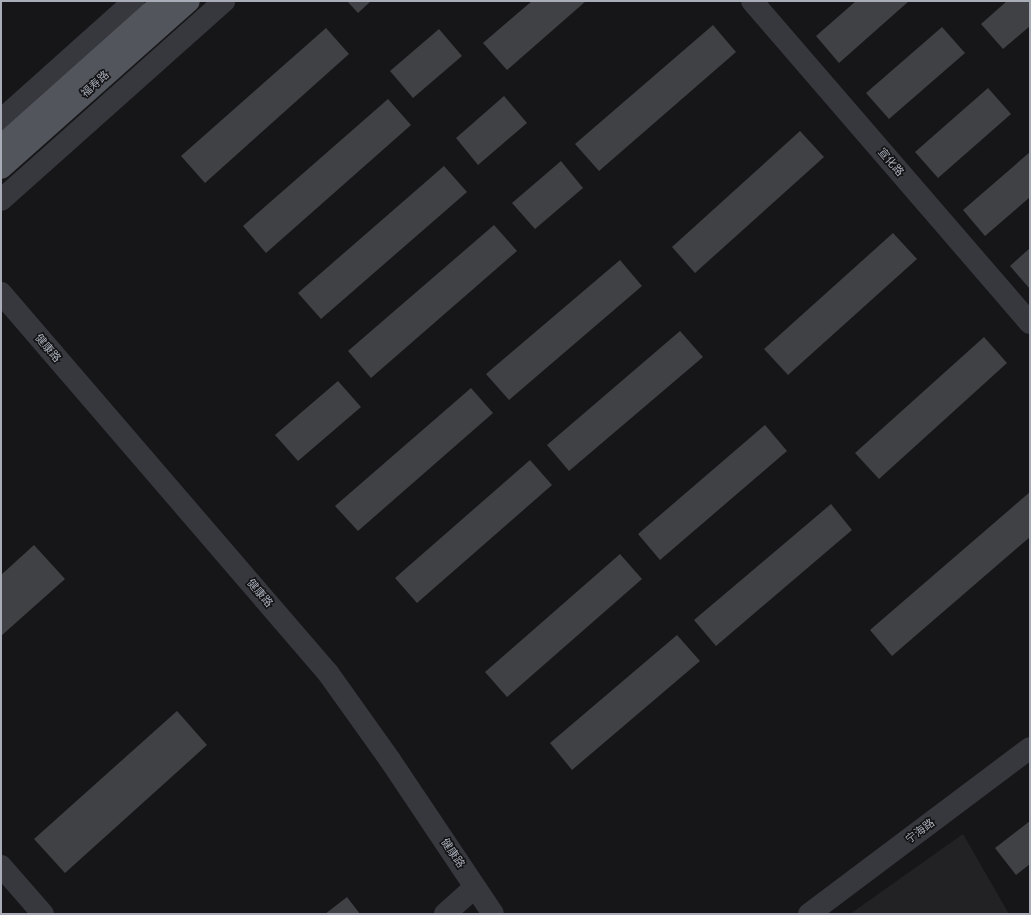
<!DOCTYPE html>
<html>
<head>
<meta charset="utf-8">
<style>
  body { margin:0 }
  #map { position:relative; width:1031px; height:915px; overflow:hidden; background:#161618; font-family:"Golos Text","Noto Sans SC",sans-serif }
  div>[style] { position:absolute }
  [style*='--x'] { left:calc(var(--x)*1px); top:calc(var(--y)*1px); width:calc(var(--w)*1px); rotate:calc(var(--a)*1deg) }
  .built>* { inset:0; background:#222225 }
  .building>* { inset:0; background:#404145 }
  .minor>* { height:22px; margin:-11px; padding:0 11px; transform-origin:11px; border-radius:11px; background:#37383d }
  .major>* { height:22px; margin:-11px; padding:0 11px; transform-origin:11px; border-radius:11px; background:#53555c }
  span { translate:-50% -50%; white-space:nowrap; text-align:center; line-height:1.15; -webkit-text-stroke:3px #111113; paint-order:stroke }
  .street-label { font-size:11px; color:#a8adb8 }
  .frame { position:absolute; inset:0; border:2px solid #a8adb8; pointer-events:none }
</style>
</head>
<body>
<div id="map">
  <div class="built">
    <div style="clip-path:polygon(963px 834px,1009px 914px,850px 914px)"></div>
  </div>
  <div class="building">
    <div style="clip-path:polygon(347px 1px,371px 1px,358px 13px)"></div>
    <div style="clip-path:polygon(532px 1px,586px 1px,507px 70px,483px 43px)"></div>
    <div style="clip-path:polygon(856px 1px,909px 1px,839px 63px,816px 36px)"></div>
    <div style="clip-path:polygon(1007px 1px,1030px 1px,1030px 26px,1003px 49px,981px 24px)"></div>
    <div style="clip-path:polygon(713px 25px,736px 52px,599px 171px,575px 144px)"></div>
    <div style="clip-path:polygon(942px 27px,965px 53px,889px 119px,866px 93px)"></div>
    <div style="clip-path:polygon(326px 28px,349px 54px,205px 183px,181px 156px)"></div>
    <div style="clip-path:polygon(439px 29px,462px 56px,413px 98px,390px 71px)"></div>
    <div style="clip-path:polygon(988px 88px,1011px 114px,938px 178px,915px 152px)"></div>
    <div style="clip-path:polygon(504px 96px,527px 123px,478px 165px,456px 138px)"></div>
    <div style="clip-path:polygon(388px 99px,411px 125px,266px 253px,243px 226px)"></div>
    <div style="clip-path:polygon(800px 131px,824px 157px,695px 273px,672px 247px)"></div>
    <div style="clip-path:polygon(1030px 152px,1030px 197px,985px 236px,963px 210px)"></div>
    <div style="clip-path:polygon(561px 161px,583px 188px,535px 229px,512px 203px)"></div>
    <div style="clip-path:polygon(444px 166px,467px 192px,321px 319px,298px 293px)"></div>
    <div style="clip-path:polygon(494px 225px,517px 251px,371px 378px,348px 351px)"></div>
    <div style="clip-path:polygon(893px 233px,917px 259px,788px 375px,764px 349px)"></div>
    <div style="clip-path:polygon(1030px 248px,1030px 289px,1010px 266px)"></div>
    <div style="clip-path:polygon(620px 260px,642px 286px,509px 400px,486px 374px)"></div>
    <div style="clip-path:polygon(680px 331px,703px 357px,569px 471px,547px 445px)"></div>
    <div style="clip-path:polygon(984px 337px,1007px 363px,879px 479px,855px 453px)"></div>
    <div style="clip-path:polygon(338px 381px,361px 407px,298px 461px,275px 435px)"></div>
    <div style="clip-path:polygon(471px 388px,493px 413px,358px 531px,335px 506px)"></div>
    <div style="clip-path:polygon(765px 425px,787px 451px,660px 560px,638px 534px)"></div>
    <div style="clip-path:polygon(530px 460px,552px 485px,417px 603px,395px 578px)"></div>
    <div style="clip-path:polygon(1030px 492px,1030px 537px,892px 656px,870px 630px)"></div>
    <div style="clip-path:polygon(831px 504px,852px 530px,716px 646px,694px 620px)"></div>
    <div style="clip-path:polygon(34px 545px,65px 579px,1px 636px,1px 575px)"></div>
    <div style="clip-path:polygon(620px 554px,642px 579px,507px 697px,485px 672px)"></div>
    <div style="clip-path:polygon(677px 635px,700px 661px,572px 770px,550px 743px)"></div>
    <div style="clip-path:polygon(177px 711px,207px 745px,65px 873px,34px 839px)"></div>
    <div style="clip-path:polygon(1030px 821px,1030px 864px,1016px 875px,995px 848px)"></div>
    <div style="clip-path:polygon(347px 897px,360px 914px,325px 914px)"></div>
  </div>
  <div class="minor">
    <div style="--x:752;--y:1;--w:425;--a:49.2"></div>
    <div style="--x:1;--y:120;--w:178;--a:-41.8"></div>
    <div style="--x:1;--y:200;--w:299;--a:-41.7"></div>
    <div style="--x:1;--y:293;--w:501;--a:49.29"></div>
    <div style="--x:328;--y:673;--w:107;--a:54.5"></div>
    <div style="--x:390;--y:760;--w:185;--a:56.2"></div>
    <div style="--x:1;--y:866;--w:64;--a:48.8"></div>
    <div style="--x:445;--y:914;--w:40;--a:-42"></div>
    <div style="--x:809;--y:914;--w:276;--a:-36.9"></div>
  </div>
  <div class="major">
    <div style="--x:1;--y:146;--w:218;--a:-41.7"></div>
    <div style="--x:1;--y:168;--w:251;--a:-41.6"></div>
  </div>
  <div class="street-label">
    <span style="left:95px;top:84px;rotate:-42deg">福寿路</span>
    <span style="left:891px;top:162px;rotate:49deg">宣化路</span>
    <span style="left:48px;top:348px;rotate:49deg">健康路</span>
    <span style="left:260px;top:593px;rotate:49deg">健康路</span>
    <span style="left:920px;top:831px;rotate:-37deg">宁海路</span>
    <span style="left:453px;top:853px;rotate:56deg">健康路</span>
  </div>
  <div class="frame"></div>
</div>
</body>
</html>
